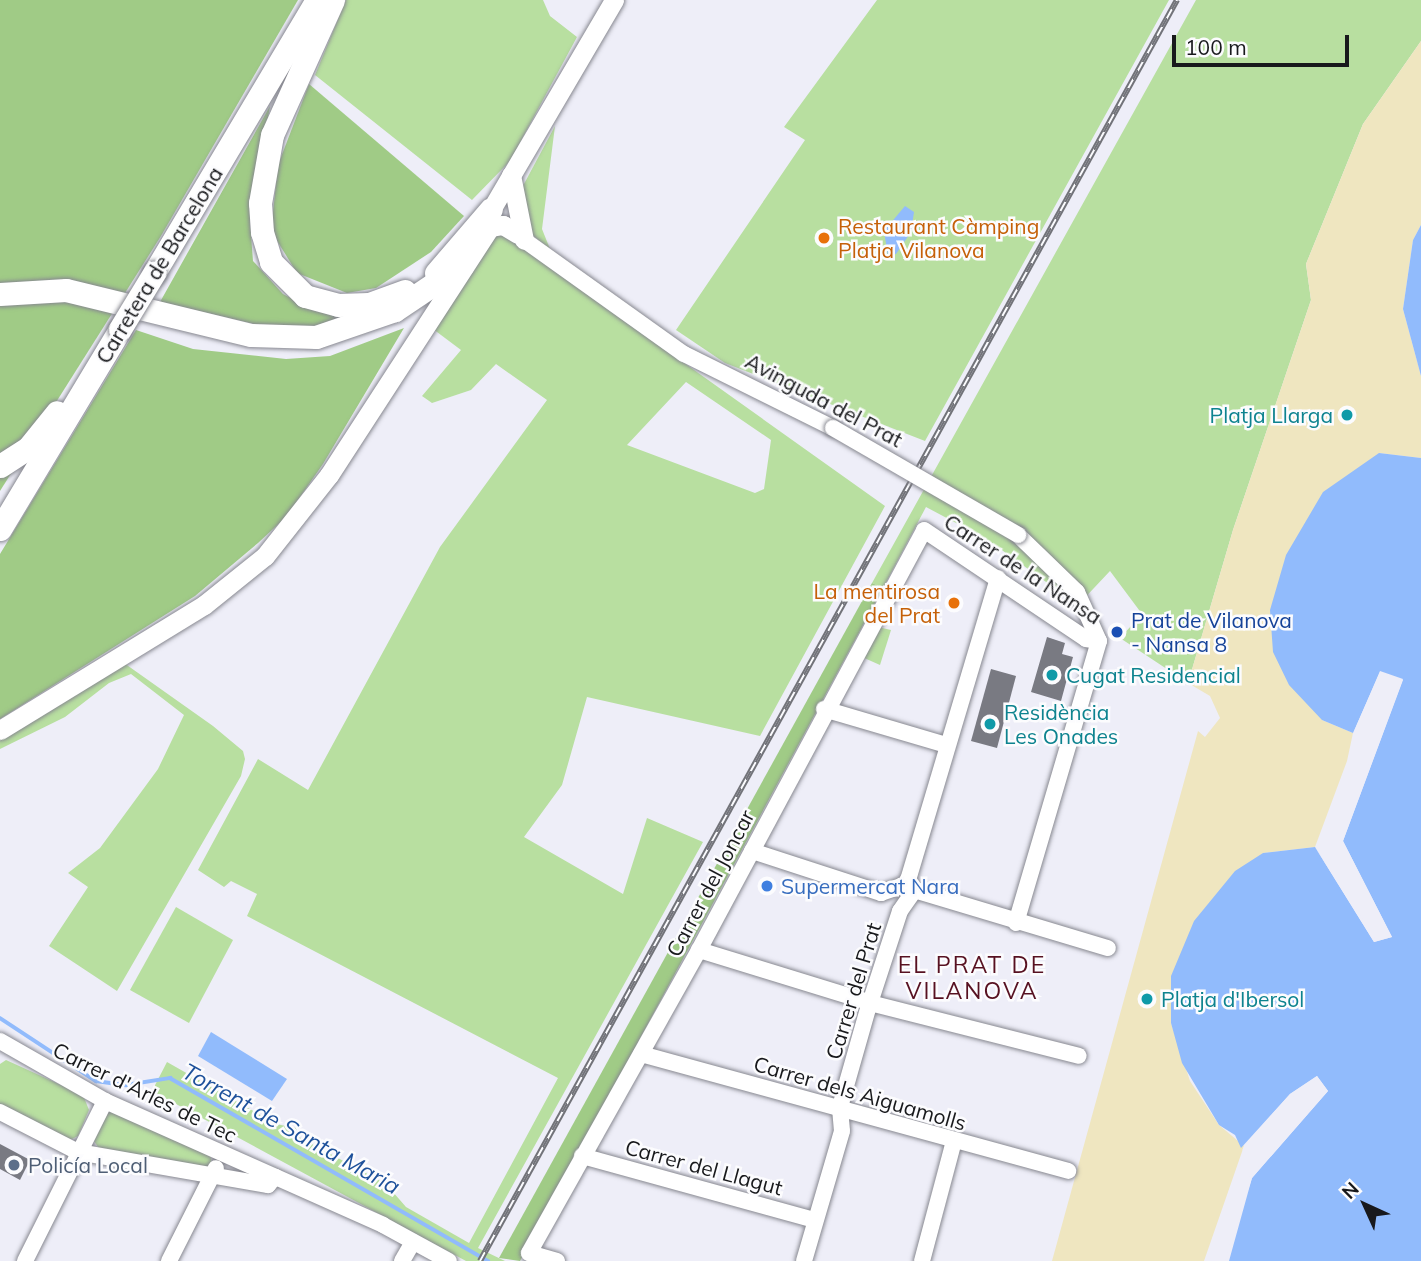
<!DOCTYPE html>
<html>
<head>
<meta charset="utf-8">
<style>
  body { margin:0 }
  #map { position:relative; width:1421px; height:1261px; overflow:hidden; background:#eeeef8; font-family:Mulish,sans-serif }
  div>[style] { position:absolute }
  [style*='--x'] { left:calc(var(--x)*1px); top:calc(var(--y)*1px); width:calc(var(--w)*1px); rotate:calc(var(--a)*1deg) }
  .green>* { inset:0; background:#b8dfa0 }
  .forest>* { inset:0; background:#a0cb86 }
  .sand>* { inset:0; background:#efe6c0 }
  .water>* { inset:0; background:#91bbfc }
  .pier>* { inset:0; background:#eeeef8 }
  .stream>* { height:3.5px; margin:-1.75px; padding:0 1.75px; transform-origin:1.75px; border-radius:1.75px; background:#91bbfc }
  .building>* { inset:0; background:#797a82 }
  .roads { filter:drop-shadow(0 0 2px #878890) drop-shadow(0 0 2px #878890) }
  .minor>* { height:16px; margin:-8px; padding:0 8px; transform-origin:8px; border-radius:8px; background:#fff }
  .major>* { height:19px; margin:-9.5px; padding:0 9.5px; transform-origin:9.5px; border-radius:9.5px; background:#fff }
  .highway>* { height:23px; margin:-11.5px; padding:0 11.5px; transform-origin:11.5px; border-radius:11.5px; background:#fff }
  .rail>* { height:6px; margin-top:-3px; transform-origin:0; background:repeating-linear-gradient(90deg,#fcfcfe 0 10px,#727379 0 20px); box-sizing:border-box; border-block:2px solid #727379 }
  .bridges { filter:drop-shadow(0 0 2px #878890) drop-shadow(0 0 2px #878890) }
  .minor-bridge>* { height:16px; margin:-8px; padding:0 8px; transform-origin:8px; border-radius:8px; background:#fff }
  .highway-bridge>* { height:23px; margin:-11.5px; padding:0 11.5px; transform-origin:11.5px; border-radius:11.5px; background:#fff }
  .dots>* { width:19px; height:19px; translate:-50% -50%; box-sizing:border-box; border:4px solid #fcfcfe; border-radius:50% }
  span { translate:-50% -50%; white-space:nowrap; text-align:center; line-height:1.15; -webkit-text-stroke:5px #fcfcfe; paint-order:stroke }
  .food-label { font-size:21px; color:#c56008 }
  .left { translate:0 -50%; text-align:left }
  .right { translate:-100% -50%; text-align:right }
  .street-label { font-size:21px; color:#18191c }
  .culture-label { font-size:21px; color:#0d838f }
  .transit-label { font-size:21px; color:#164399 }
  .shop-label { font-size:21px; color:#366cbe }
  .service-label { font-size:21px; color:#4e5e75 }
  .neighbourhood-label { font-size:23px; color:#571121; letter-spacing:2px }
  .water-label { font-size:23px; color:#1e519b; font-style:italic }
  .north { position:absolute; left:1330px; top:1170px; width:70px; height:70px; -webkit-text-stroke:5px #fcfcfe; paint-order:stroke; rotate:315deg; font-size:19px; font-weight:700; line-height:28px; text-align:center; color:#18191c }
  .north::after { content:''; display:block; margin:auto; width:24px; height:32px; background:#18191c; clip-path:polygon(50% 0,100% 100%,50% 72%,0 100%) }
  .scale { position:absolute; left:1172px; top:35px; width:177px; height:32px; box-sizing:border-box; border:4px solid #18191c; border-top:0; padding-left:9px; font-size:21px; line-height:24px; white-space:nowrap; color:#18191c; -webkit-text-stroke:5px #fcfcfe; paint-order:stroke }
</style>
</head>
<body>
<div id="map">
  <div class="green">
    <div style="clip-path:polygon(346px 0,543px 0,550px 16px,577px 37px,510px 161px,472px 200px,315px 75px)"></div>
    <div style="clip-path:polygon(877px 0,1169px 0,925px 441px,725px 363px,676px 330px,805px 140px,784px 127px)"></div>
    <div style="clip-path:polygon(1196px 0,1421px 0,1421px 41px,1363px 124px,1306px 264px,1311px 300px,1233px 530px,1188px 683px,1120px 638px,1142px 614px,1110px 571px,1078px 605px,988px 540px,926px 507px,883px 588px,872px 583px)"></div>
    <div style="clip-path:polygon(555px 126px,542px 229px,550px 249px,526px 230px,517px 197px)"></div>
    <div style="clip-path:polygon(evenodd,496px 229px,885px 506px,760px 736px,587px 697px,562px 785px,524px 837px,623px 894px,647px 818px,703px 842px,478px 1248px,505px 1261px,466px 1261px,152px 1091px,167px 1062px,276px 1124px,296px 1128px,299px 1137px,386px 1184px,406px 1207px,469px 1243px,558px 1078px,247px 916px,257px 894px,231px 881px,224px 887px,198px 870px,258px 759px,308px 790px,440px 547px,547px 400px,496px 364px,471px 390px,432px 403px,422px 396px,461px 350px,433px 329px,496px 229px,686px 382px,771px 440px,764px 489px,755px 493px,627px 445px,686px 382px)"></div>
    <div style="clip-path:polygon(878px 627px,891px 630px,880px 665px,862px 657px)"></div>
    <div style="clip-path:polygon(124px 663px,213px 726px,243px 751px,245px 759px,241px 776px,117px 991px,49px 946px,88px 887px,68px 873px,100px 848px,158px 769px,184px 715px,131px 674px,109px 683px,65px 717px,0 749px,0 739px)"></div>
    <div style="clip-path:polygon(176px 907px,233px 940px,189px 1023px,130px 990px)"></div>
    <div style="clip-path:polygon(6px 1060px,83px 1095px,89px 1110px,78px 1136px,66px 1142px,0 1108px,0 1064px)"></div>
    <div style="clip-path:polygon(110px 1109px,210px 1153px,212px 1165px,207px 1170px,102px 1153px,94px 1141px)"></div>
  </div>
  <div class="forest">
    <div style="clip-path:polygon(0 0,298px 0,161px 236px,0 491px)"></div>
    <div style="clip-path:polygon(309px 84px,464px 216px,431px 252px,376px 288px,347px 293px,297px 273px,271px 231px,278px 165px)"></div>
    <div style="clip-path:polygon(270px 106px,250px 222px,253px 261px,283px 294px,315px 311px,363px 314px,312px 328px,254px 324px,160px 302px)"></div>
    <div style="clip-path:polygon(404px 328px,323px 464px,286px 517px,258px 543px,195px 596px,0 719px,0 554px,136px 330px,193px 349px,286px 359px,330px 356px)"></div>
    <div style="clip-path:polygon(872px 583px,883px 588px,520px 1261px,499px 1258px)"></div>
  </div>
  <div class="sand">
    <div style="clip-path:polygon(1421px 41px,1421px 225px,1413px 240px,1403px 309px,1421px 376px,1421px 458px,1379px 453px,1322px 720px,1353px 733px,1347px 761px,1315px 847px,1263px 853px,1171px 1023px,1190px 1081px,1219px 1125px,1244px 1146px,1204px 1261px,1052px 1261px,1198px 731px,1205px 737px,1220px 718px,1210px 696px,1188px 683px,1233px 530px,1311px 300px,1306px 264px,1363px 124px)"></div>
  </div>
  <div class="water">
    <div style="clip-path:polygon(905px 206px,914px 212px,911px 232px,896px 254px,888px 256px,884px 231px)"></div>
    <div style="clip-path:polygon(1421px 225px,1421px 376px,1403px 309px,1413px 240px)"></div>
    <div style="clip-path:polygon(1379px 453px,1421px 458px,1421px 1261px,1229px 1261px,1252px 1178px,1328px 1091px,1317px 1076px,1290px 1094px,1241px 1148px,1235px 1135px,1219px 1125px,1182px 1063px,1171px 1023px,1171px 976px,1194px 921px,1235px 871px,1263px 853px,1315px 847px,1374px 942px,1392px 937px,1343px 841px,1403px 680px,1380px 672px,1353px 733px,1322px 720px,1289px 685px,1273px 652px,1270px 610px,1286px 555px,1323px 492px)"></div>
    <div style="clip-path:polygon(211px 1032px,287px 1079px,272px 1101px,198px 1056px)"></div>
  </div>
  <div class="pier">
    <div style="clip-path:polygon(1380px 671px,1403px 679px,1343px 841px,1392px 937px,1374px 942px,1315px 847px,1375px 938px,1387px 935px,1340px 841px,1399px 682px,1382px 676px,1352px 736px)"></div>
    <div style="clip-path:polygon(1317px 1076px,1328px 1091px,1252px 1178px,1225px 1261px,1249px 1177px,1324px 1091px,1316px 1080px,1292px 1097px,1242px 1151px,1244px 1146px,1290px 1094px)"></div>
  </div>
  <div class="stream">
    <div style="--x:0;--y:1018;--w:115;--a:33.3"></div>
    <div style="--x:96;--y:1081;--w:30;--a:8"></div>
    <div style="--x:126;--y:1085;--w:45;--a:-9"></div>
    <div style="--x:170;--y:1078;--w:367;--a:29.9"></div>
  </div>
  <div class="building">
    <div style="clip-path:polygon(1047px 637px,1065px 643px,1062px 654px,1073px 657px,1061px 701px,1031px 692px)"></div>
    <div style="clip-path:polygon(991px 669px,1016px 676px,997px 748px,971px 741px)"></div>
    <div style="clip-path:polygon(0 1144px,30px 1160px,20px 1180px,0 1169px)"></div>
  </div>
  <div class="roads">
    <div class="minor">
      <div style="--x:524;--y:240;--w:196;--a:35.5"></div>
      <div style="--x:684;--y:354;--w:166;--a:26.4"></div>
      <div style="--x:824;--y:709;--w:127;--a:16.4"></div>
      <div style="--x:752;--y:851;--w:136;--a:18"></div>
      <div style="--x:881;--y:893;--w:21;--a:-19"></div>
      <div style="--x:901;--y:886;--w:216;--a:16.7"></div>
      <div style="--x:914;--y:891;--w:13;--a:-119"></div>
      <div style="--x:908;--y:880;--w:315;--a:-73.4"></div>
      <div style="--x:1016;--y:923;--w:294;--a:-73.6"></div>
      <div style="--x:1099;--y:641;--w:54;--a:-114.2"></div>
      <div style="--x:1077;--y:592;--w:82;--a:-136"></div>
      <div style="--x:699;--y:950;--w:183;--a:17.1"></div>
      <div style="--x:874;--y:1004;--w:211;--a:14.2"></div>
      <div style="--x:0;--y:1041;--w:121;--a:29.7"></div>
      <div style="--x:105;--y:1101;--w:304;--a:24"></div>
      <div style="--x:383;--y:1225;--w:75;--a:28.6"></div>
      <div style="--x:641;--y:1054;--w:443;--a:15.3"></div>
      <div style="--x:0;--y:1112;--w:88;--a:27.1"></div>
      <div style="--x:78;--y:1152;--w:193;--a:9.9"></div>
      <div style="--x:268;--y:1185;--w:11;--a:-49"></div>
      <div style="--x:582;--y:1156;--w:242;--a:15.4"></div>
      <div style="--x:25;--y:1261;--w:179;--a:-63.4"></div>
      <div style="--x:169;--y:1261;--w:104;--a:-63.2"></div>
      <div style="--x:402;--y:1261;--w:22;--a:-60"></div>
      <div style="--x:557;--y:1261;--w:29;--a:-164"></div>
      <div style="--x:529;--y:1253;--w:347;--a:-60.7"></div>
      <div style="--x:699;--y:950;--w:476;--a:-61.8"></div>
      <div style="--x:924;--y:530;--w:195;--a:33.9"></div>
      <div style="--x:1086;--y:639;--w:13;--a:9"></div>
      <div style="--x:804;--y:1261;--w:135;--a:-73.7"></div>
      <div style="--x:842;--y:1131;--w:24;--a:-95"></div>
      <div style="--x:840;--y:1107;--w:102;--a:-74.1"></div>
      <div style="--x:868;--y:1009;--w:103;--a:-71.9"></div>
      <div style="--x:900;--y:911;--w:24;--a:-55"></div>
      <div style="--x:922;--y:1261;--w:124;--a:-75.1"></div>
    </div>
    <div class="major">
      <div style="--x:511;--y:175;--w:66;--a:78.7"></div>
      <div style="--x:485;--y:220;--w:255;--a:-59.6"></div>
      <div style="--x:0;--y:730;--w:239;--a:-31.5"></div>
      <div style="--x:204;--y:605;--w:78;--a:-38.8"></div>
      <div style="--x:265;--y:556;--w:103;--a:-51.7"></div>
      <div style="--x:329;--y:475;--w:296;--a:-57"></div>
      <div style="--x:490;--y:227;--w:13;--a:-9"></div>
      <div style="--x:503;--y:225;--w:17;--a:31"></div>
    </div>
    <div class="highway">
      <div style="--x:333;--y:0;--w:148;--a:114.3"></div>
      <div style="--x:272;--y:135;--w:69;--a:100"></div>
      <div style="--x:260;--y:203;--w:29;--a:86"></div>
      <div style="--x:262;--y:232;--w:31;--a:73"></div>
      <div style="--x:271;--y:262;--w:48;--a:45"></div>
      <div style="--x:305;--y:296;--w:34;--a:15"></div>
      <div style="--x:338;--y:305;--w:31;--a:-2"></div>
      <div style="--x:369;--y:304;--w:38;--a:-20"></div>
      <div style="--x:154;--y:273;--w:318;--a:-59.2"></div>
      <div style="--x:436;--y:273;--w:84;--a:-49.3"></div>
      <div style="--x:0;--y:294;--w:66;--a:-3.5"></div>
      <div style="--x:66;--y:290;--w:190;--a:13.7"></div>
      <div style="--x:251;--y:335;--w:65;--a:1.8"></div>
      <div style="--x:316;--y:337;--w:83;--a:-18.9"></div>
      <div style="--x:395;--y:310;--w:81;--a:-33.9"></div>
      <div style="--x:0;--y:466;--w:33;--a:-33"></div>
      <div style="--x:28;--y:448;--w:46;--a:-51.1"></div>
      <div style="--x:0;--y:529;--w:233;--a:-59"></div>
    </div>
  </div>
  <div class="rail">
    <div style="--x:480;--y:1261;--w:1441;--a:-61.07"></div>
  </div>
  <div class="bridges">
    <div class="minor-bridge">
      <div style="--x:833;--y:428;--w:214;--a:30"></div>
    </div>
    <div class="highway-bridge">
      <div style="--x:120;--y:329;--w:66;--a:-58.7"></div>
    </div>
  </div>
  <div class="dots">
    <div style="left:824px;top:238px;background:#e8710a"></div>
    <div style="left:1347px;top:415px;background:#0f9aa8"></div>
    <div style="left:954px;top:603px;background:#e8710a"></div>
    <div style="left:1117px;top:632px;background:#1a4fb4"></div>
    <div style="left:1052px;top:675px;background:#0f9aa8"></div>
    <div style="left:990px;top:724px;background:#0f9aa8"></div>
    <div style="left:767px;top:886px;background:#3f7fe0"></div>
    <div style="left:1147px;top:999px;background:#0f9aa8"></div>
    <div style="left:14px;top:1165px;background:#5c6f8a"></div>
  </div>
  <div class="food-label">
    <span class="left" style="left:838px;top:238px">Restaurant Càmping<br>Platja Vilanova</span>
    <span class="right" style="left:940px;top:603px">La mentirosa<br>del Prat</span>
  </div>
  <div class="street-label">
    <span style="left:159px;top:265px;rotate:-59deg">Carretera de Barcelona</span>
    <span style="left:824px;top:400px;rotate:28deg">Avinguda del Prat</span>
    <span style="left:1023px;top:569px;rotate:33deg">Carrer de la Nansa</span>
    <span style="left:710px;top:883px;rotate:-62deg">Carrer del Joncar</span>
    <span style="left:853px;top:991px;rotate:-73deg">Carrer del Prat</span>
    <span style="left:145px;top:1092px;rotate:26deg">Carrer d'Arles de Tec</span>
    <span style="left:860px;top:1093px;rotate:16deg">Carrer dels Aiguamolls</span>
    <span style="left:704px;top:1167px;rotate:15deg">Carrer del Llagut</span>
  </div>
  <div class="culture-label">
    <span class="right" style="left:1333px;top:415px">Platja Llarga</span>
    <span class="left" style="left:1066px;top:675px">Cugat Residencial</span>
    <span class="left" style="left:1004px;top:724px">Residència<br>Les Onades</span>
    <span class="left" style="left:1161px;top:999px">Platja d'Ibersol</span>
  </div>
  <div class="transit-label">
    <span class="left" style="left:1131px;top:632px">Prat de Vilanova<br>- Nansa 8</span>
  </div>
  <div class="shop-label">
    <span class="left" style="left:781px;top:886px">Supermercat Nara</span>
  </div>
  <div class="service-label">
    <span class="left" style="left:28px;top:1165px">Policía Local</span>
  </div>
  <div class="neighbourhood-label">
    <span style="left:972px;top:978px">EL PRAT DE<br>VILANOVA</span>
  </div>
  <div class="water-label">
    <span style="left:291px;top:1129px;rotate:29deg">Torrent de Santa Maria</span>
  </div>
  <div class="north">N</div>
  <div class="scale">100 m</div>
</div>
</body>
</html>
